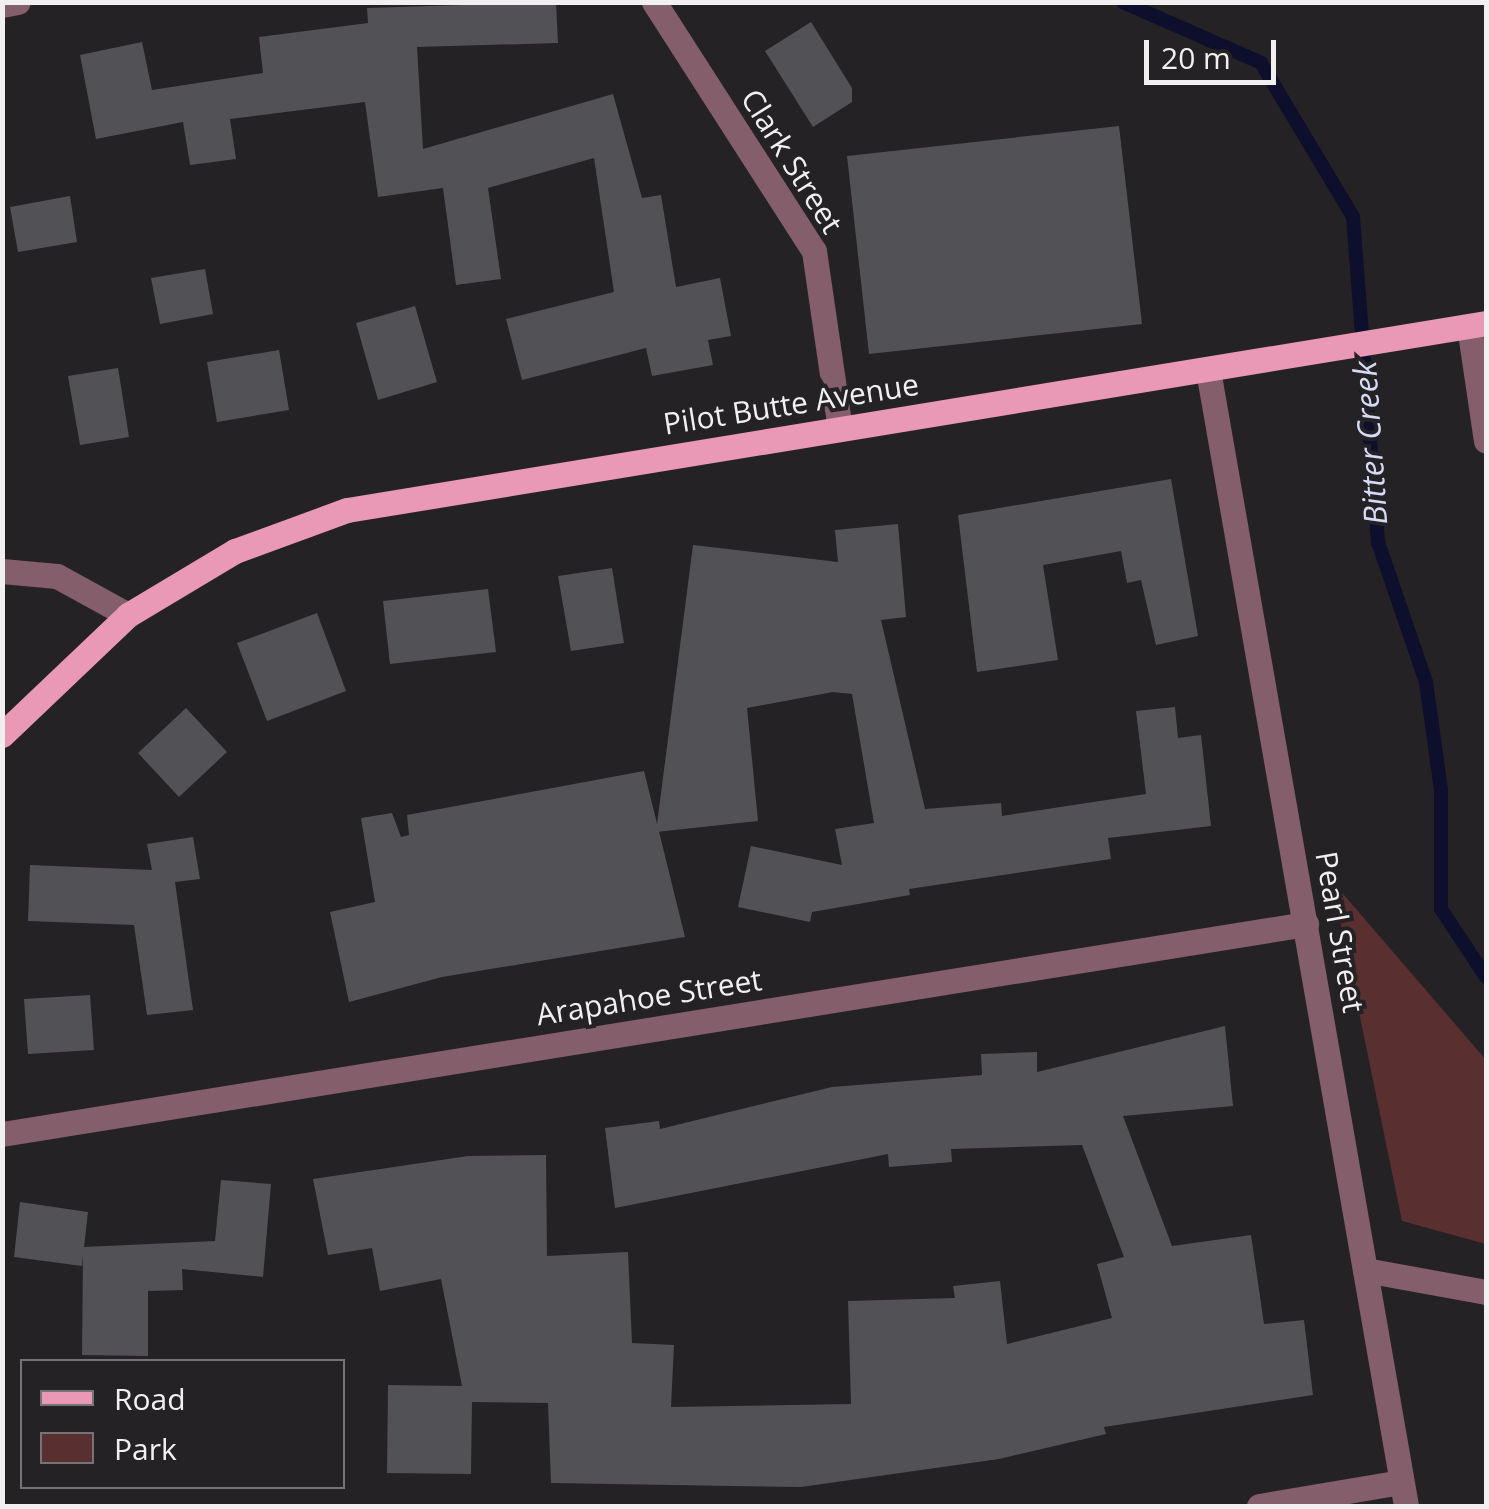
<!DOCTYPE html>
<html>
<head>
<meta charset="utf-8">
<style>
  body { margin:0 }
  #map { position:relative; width:1489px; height:1509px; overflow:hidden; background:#252225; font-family:"Open Sans",sans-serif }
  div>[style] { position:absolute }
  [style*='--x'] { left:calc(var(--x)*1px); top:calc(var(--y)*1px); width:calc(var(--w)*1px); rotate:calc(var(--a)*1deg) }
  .green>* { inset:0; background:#592f2f }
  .stream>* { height:14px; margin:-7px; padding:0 7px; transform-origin:7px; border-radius:7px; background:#0e0e2d }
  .building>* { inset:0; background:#525155 }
  .street>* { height:25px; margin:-12.5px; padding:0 12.5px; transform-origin:12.5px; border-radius:12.5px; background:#855e6c }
  .primary>* { height:25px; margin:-12.5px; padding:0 12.5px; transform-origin:12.5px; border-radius:12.5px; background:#e998b6 }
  span { translate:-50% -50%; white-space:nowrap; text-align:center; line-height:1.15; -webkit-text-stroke:8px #252225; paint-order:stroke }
  .street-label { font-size:30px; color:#f2eff1 }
  .water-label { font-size:32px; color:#d6daf5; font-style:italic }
  .frame { position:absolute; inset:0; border:5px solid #f2eff1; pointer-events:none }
  .legend { position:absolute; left:20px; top:1359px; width:325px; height:130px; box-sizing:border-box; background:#252225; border:2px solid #777477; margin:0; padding:12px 18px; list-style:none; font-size:30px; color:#f2eff1 }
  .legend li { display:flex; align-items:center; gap:20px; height:50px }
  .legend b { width:50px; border:2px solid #777477 }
  .scale { position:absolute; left:1144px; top:40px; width:132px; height:45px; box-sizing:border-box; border:5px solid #f2eff1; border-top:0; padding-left:12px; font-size:30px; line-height:35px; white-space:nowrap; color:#f2eff1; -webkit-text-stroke:8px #252225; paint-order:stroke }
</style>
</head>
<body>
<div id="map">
  <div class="green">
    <div style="clip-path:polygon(1332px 881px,1486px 1060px,1486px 1244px,1402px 1221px)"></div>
  </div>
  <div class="stream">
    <div style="--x:1123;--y:2;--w:151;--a:23.8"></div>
    <div style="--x:1261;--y:63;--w:179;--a:59.1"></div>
    <div style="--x:1353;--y:217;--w:326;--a:85.6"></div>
    <div style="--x:1378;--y:542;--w:148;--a:71.1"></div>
    <div style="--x:1426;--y:682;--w:109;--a:82.1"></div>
    <div style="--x:1441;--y:790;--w:119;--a:90"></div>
    <div style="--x:1441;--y:909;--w:82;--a:56.5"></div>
  </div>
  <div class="building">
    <div style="clip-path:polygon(556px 2px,558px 43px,417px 47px,423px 149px,613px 94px,642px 198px,661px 195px,676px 287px,720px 278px,731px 336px,708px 340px,713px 365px,652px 376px,646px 348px,522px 380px,506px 319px,614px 292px,594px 158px,488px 188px,501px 279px,456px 285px,443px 188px,378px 197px,365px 102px,230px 119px,236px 159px,190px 165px,183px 122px,96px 139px,80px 55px,142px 42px,152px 90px,263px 73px,259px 37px,368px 23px,367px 8px)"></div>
    <div style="clip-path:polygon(811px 22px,852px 88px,852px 102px,813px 127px,765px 51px)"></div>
    <div style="clip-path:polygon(1119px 126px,1142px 324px,869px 354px,847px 156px)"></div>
    <div style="clip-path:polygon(70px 196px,77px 242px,18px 252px,10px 207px)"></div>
    <div style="clip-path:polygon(205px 269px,213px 314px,160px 324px,151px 278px)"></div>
    <div style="clip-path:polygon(415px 306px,437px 382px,378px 400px,356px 323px)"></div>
    <div style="clip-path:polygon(279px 350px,289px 410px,217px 422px,207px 362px)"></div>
    <div style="clip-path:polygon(118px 368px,129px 437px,80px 445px,68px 376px)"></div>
    <div style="clip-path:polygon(1171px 479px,1198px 636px,1156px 645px,1141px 580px,1127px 583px,1121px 551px,1043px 565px,1058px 660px,977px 672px,958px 515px)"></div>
    <div style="clip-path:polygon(898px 524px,906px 617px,881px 620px,925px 809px,1001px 803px,1002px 816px,1146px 794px,1136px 711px,1175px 707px,1178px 738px,1201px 735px,1211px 826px,1108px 838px,1111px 859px,909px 889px,910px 895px,812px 912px,810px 922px,738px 907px,751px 846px,842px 865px,835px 829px,874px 823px,852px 694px,833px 692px,747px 708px,758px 821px,656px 832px,693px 545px,838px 562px,835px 530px)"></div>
    <div style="clip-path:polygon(612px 568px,624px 643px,571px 651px,558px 576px)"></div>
    <div style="clip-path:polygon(488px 589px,496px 652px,390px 664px,383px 601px)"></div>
    <div style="clip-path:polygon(317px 613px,346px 691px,267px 721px,237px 643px)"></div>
    <div style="clip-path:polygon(186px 708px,227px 752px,179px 797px,138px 753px)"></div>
    <div style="clip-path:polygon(644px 771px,685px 937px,442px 977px,349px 1002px,330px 912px,375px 902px,361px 818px,392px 813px,401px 837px,409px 835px,407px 815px)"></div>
    <div style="clip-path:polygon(193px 837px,200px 879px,175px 882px,193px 1010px,147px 1015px,134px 925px,28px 921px,30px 865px,152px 870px,147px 844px)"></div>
    <div style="clip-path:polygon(90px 995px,94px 1050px,28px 1054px,24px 999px)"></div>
    <div style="clip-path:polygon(1225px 1026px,1233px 1106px,1123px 1116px,1172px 1246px,1251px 1235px,1264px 1324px,1304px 1320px,1313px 1395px,1104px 1427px,1106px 1434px,999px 1459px,801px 1487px,551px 1483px,548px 1403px,472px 1402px,471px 1474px,387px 1473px,388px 1385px,462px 1386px,441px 1279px,380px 1291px,372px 1248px,328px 1255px,313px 1179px,468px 1156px,546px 1155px,547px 1256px,628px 1252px,632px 1343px,674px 1345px,671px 1407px,851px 1404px,848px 1301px,955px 1298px,953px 1286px,1000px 1281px,1007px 1344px,1112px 1318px,1097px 1264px,1124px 1257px,1082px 1145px,951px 1149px,952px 1162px,889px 1167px,888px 1154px,615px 1208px,605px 1128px,659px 1121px,660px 1129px,832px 1087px,982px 1075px,981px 1054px,1037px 1052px,1037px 1072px)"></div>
    <div style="clip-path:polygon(221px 1180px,271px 1184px,263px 1277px,182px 1269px,183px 1290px,148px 1291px,148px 1356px,82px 1355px,83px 1256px,82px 1266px,14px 1257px,20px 1202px,88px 1212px,84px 1247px,215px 1241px)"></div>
  </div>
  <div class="street">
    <div style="--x:654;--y:2;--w:296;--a:57.3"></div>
    <div style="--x:814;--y:251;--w:180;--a:81.7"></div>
    <div style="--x:2;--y:5;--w:16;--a:-11"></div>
    <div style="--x:1469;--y:326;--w:116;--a:81.6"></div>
    <div style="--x:1208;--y:370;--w:1153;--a:80.11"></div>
    <div style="--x:2;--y:571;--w:55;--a:5.2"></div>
    <div style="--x:57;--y:576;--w:81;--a:28.8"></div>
    <div style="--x:2;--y:1134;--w:1321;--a:-9.15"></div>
    <div style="--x:1365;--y:1270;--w:123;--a:10.3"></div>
    <div style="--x:1259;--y:1506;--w:144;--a:-9.6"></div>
  </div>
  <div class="primary">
    <div style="--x:2;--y:735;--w:174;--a:-43.6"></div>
    <div style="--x:128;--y:615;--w:125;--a:-30.9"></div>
    <div style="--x:235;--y:551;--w:119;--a:-20.1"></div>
    <div style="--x:347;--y:510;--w:1154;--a:-9.32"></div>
  </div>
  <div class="street-label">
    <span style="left:792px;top:161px;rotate:58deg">Clark Street</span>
    <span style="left:791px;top:404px;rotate:-9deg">Pilot Butte Avenue</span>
    <span style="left:1340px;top:932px;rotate:80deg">Pearl Street</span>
    <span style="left:649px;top:997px;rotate:-9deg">Arapahoe Street</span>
  </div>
  <div class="water-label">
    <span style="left:1370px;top:443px;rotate:-94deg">Bitter Creek</span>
  </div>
  <div class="frame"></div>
  <ul class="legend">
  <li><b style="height:12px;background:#e998b6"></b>Road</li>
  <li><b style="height:28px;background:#592f2f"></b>Park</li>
  </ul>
  <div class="scale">20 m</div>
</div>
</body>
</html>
